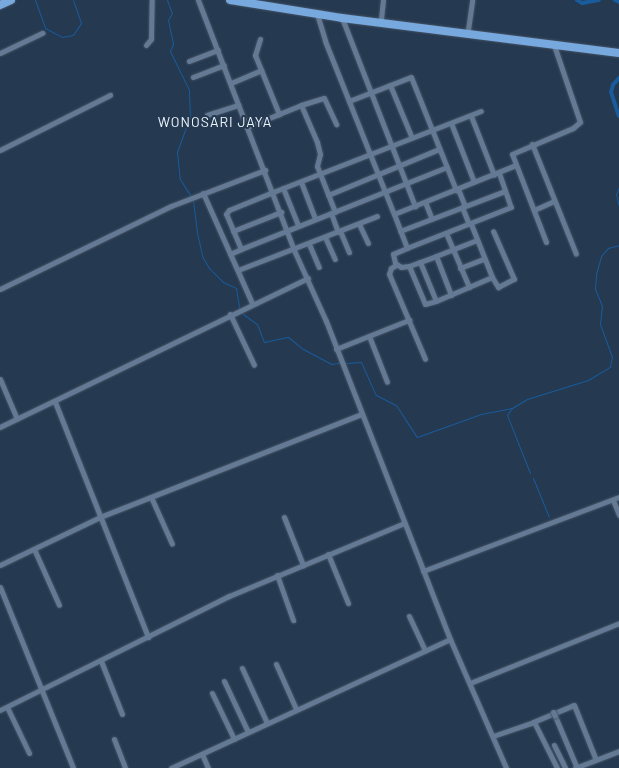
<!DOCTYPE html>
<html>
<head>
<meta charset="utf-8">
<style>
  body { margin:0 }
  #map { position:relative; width:619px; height:768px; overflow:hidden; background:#253950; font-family:Barlow,sans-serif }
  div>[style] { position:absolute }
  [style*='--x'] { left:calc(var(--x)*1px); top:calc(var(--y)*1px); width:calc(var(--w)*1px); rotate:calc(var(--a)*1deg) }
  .stream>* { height:1px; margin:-0.5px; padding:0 0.5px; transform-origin:0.5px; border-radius:0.5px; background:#1a5b9c }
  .canal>* { height:4px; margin:-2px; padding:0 2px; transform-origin:2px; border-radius:2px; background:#1a5b9c }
  .roads { filter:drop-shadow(0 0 1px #435365) drop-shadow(0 0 1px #435365) }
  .minor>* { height:5px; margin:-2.5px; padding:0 2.5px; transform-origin:2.5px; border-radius:2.5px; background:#647a94 }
  .trunk>* { height:8px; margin:-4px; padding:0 4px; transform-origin:4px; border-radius:4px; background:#77a8de }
  .bridges { filter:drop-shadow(0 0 1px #435365) drop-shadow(0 0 1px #435365) }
  .minor-bridge>* { height:5px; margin:-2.5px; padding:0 2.5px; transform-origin:2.5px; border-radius:2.5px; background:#647a94 }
  span { translate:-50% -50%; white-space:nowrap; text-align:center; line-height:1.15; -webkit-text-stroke:4px #253950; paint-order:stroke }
  .quarter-label { font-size:14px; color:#ecf4fc; letter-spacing:1px }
</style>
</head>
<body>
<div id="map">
  <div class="stream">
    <div style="--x:35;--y:0;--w:30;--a:70"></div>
    <div style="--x:45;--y:28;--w:19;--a:28"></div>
    <div style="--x:62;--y:37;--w:11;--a:-10"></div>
    <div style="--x:73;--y:35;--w:14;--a:-56"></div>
    <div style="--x:81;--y:23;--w:24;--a:-109"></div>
    <div style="--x:167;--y:0;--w:14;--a:69"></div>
    <div style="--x:172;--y:13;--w:8;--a:120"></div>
    <div style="--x:168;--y:20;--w:25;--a:78"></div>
    <div style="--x:173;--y:44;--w:8;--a:113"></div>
    <div style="--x:170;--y:51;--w:43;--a:64"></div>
    <div style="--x:189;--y:90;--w:26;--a:88"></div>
    <div style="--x:190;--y:116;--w:38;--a:110"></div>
    <div style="--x:177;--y:152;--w:27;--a:84"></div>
    <div style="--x:180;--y:179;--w:19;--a:58"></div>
    <div style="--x:619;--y:187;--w:8;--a:113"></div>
    <div style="--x:616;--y:194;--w:13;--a:77"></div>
    <div style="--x:193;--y:200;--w:33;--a:83"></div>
    <div style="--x:197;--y:233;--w:26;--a:77"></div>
    <div style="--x:203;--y:258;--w:12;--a:59"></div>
    <div style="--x:209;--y:268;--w:20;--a:45"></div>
    <div style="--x:223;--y:282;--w:14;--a:25"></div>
    <div style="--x:236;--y:288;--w:20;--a:81"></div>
    <div style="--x:243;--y:314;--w:17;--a:36"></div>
    <div style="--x:257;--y:324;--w:19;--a:69"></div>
    <div style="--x:264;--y:342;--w:25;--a:-12"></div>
    <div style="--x:288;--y:337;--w:19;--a:39"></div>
    <div style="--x:303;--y:349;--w:32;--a:28"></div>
    <div style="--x:331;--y:364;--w:8;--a:-7"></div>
    <div style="--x:346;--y:363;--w:15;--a:-4"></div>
    <div style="--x:361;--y:362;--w:36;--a:66"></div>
    <div style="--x:376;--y:395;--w:22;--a:27"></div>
    <div style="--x:396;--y:405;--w:38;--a:57"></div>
    <div style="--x:417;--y:437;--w:68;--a:-19.8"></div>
    <div style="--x:481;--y:414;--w:31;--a:-11"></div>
    <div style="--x:530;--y:473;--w:62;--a:-111.6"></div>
    <div style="--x:507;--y:415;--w:9;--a:-54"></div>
    <div style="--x:512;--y:408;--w:17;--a:-31"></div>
    <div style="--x:527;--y:399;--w:64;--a:-17.3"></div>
    <div style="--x:588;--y:380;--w:26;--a:-31"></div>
    <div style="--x:610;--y:367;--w:10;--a:-79"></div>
    <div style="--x:612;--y:357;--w:35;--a:-110"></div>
    <div style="--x:600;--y:324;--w:18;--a:-84"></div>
    <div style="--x:602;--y:306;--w:18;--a:-112"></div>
    <div style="--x:595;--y:289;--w:15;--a:-86"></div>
    <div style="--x:596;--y:274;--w:19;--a:-74"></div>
    <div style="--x:601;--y:256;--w:11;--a:-49"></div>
    <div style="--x:608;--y:248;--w:11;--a:-15"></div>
    <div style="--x:533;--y:478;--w:42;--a:67.7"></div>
  </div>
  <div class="canal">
    <div style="--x:577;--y:0;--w:6;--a:31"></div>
    <div style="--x:582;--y:3;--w:17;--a:-10"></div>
    <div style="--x:615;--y:0;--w:4;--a:27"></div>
    <div style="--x:619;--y:78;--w:9;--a:131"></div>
    <div style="--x:613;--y:85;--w:7;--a:106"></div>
    <div style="--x:611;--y:92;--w:25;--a:72"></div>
  </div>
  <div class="roads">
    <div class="minor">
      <div style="--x:198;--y:0;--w:266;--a:69"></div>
      <div style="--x:293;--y:248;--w:80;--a:65.7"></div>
      <div style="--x:326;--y:321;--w:341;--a:68.7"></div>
      <div style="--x:450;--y:639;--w:141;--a:66.5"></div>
      <div style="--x:317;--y:14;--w:28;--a:73"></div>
      <div style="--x:325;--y:41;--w:186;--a:68.3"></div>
      <div style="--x:342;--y:18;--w:202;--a:68.8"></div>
      <div style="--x:381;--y:19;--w:19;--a:-84"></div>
      <div style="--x:468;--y:30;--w:30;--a:-82"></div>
      <div style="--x:260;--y:39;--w:17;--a:107"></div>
      <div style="--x:255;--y:55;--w:64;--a:67.9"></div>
      <div style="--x:279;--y:114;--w:24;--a:-22"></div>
      <div style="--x:146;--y:45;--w:8;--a:-50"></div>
      <div style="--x:151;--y:39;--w:39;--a:-89"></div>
      <div style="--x:0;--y:53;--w:47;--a:-25.5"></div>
      <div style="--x:189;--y:61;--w:31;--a:-21"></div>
      <div style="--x:193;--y:77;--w:33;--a:-21"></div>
      <div style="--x:231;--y:83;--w:33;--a:-23"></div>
      <div style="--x:390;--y:85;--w:57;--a:67.5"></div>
      <div style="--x:349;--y:101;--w:66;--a:-21.2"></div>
      <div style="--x:411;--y:77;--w:122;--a:68.3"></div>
      <div style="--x:207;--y:115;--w:33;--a:-18"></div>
      <div style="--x:471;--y:116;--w:63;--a:68.7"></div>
      <div style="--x:451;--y:123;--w:63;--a:68.7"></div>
      <div style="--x:247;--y:127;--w:35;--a:-22"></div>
      <div style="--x:532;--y:144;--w:118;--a:68.2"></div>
      <div style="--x:0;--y:150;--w:123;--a:-26.6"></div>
      <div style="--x:447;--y:167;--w:222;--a:158.3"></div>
      <div style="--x:241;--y:249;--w:38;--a:-113"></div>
      <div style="--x:226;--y:214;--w:5;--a:-53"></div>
      <div style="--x:229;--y:210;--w:48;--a:-22.2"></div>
      <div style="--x:273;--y:192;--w:223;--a:-21.3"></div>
      <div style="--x:499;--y:173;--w:36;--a:71"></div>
      <div style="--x:511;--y:207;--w:112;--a:158.5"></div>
      <div style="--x:407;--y:248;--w:36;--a:-111"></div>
      <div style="--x:394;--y:214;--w:131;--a:-21.9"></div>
      <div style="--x:301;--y:182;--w:39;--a:69"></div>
      <div style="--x:283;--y:188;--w:40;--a:68"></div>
      <div style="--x:458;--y:189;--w:18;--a:68"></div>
      <div style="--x:203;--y:193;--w:120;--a:66"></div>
      <div style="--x:328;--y:195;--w:120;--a:-22.5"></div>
      <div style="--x:425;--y:202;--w:18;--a:68"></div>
      <div style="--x:462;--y:207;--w:18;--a:68"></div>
      <div style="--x:534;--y:210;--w:22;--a:-24"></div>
      <div style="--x:335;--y:212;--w:49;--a:-111.4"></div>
      <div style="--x:317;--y:166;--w:12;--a:-76"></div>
      <div style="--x:320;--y:154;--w:12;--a:-104"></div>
      <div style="--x:317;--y:142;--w:40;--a:-113.4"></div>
      <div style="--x:301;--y:105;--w:24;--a:-17"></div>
      <div style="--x:324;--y:98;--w:29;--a:65"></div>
      <div style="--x:331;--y:213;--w:20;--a:70"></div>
      <div style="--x:359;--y:224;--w:21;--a:65"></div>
      <div style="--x:233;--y:231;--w:52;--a:-21.6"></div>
      <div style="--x:340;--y:231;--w:23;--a:67"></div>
      <div style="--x:400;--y:231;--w:112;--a:-20.9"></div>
      <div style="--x:446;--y:233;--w:59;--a:66.9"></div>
      <div style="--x:325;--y:237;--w:24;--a:66"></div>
      <div style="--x:546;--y:242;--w:94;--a:-111.1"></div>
      <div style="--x:512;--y:154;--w:66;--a:-23.1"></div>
      <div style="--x:573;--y:128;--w:9;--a:-41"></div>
      <div style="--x:580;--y:122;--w:81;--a:-108.7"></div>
      <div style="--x:309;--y:244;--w:25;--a:67"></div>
      <div style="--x:407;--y:248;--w:15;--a:157"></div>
      <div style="--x:393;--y:254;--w:9;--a:77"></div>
      <div style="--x:395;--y:263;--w:7;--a:34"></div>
      <div style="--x:401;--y:267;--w:8;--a:-7"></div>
      <div style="--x:409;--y:266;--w:41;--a:67.2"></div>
      <div style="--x:425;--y:304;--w:11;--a:-15"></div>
      <div style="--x:436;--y:301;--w:61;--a:-23.2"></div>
      <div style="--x:492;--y:277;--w:57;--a:-111.6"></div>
      <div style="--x:230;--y:254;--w:12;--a:-24"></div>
      <div style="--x:436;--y:256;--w:44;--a:-21.3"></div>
      <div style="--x:420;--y:262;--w:42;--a:67.7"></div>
      <div style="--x:396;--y:265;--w:6;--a:149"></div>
      <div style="--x:391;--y:268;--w:6;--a:108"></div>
      <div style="--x:389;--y:274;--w:92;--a:67"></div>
      <div style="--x:409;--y:266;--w:29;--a:-20"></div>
      <div style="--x:436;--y:256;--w:42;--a:69"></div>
      <div style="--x:460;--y:268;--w:26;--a:-21"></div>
      <div style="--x:238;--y:270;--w:149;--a:-21.2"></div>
      <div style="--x:492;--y:277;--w:12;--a:59"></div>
      <div style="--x:498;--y:287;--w:18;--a:-27"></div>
      <div style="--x:514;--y:279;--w:52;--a:-113.6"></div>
      <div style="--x:0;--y:289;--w:190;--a:-25.9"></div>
      <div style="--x:171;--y:206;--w:101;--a:-21"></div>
      <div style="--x:230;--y:314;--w:56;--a:64.8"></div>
      <div style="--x:369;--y:336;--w:49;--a:68.6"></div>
      <div style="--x:336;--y:349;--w:79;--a:-21.7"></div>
      <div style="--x:0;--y:379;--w:43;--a:67"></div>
      <div style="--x:55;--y:402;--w:253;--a:68.4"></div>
      <div style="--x:0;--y:427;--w:342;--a:-25.8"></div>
      <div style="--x:151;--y:497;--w:51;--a:65.9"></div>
      <div style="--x:613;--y:500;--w:16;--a:68"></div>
      <div style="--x:284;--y:517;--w:52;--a:68.4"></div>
      <div style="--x:34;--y:549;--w:61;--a:65.9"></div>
      <div style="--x:328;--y:554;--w:53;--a:67.8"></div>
      <div style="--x:0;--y:565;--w:111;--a:-25.6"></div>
      <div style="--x:100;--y:517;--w:281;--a:-21.5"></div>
      <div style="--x:423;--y:571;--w:210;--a:-20.7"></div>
      <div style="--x:277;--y:575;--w:48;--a:70.4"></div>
      <div style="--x:0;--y:587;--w:195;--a:68"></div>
      <div style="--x:409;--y:616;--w:38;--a:65"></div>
      <div style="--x:101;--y:661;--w:57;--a:68.4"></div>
      <div style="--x:276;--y:664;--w:49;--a:66"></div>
      <div style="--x:242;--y:668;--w:60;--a:65.6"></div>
      <div style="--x:224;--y:681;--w:56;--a:64.8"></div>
      <div style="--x:470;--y:683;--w:161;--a:-21.9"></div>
      <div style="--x:212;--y:693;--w:51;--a:64.4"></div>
      <div style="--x:7;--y:707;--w:51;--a:64.4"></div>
      <div style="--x:0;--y:710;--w:256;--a:-26.5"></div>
      <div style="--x:229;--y:596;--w:190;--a:-22.6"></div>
      <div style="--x:555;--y:716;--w:56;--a:67.1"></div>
      <div style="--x:533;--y:722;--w:44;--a:-22.5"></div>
      <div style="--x:574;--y:705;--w:59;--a:68.2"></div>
      <div style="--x:493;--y:736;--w:43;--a:-18.9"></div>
      <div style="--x:534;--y:722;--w:51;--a:63.4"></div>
      <div style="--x:114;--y:739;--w:31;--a:69"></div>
      <div style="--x:554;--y:745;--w:25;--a:64"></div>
      <div style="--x:202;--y:754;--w:15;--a:67"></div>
      <div style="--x:171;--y:768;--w:307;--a:-24.8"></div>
      <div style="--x:575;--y:768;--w:47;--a:-21.1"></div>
    </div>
    <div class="trunk">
      <div style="--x:230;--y:0;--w:113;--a:9.1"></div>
      <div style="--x:342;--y:18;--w:279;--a:7.2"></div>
      <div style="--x:0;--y:5;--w:12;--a:-24"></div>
    </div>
  </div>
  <div class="bridges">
    <div class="minor-bridge">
      <div style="--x:553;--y:712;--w:4;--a:63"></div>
    </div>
  </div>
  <div class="quarter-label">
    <span style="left:215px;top:122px">WONOSARI JAYA</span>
  </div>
</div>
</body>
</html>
